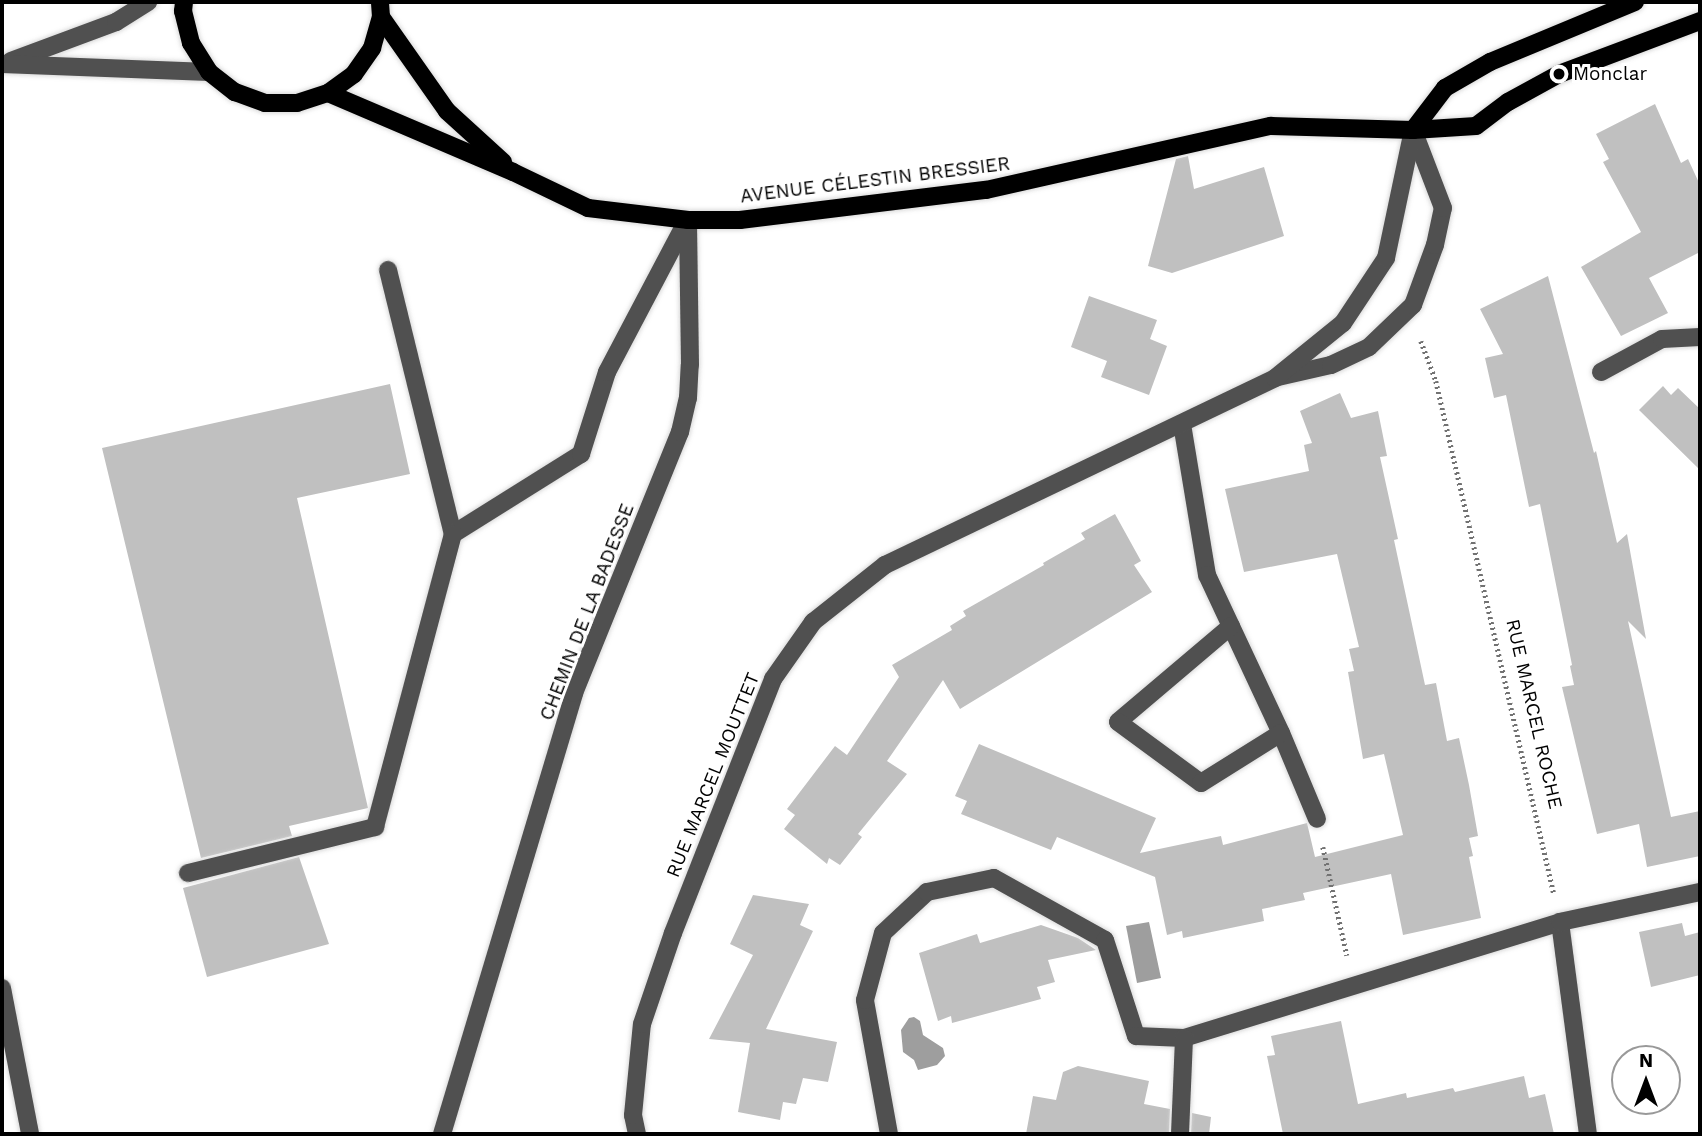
<!DOCTYPE html>
<html>
<head>
<meta charset="utf-8">
<style>
  body { margin:0 }
  #map { position:relative; width:1702px; height:1136px; overflow:hidden; background:#fff; font-family:"Work Sans",sans-serif }
  div>[style] { position:absolute }
  [style*='--x'] { left:calc(var(--x)*1px); top:calc(var(--y)*1px); width:calc(var(--w)*1px); rotate:calc(var(--a)*1deg) }
  .water>* { inset:0; background:#9e9e9e }
  .building>* { inset:0; background:#c0c0c0 }
  .path>* { height:4.5px; margin-top:-2.25px; transform-origin:0; background:repeating-linear-gradient(90deg,#727272 0 2px,transparent 0 5.5px) }
  .roads { filter:drop-shadow(0 0 2px #dbdbdb) drop-shadow(0 0 2px #dbdbdb) }
  .minor>* { height:18px; margin:-9px; padding:0 9px; transform-origin:9px; border-radius:9px; background:#505050 }
  .major>* { height:18px; margin:-9px; padding:0 9px; transform-origin:9px; border-radius:9px; background:#000 }
  .dots>* { width:19px; height:19px; translate:-50% -50%; box-sizing:border-box; border:4px solid #fff; border-radius:50% }
  span { translate:-50% -50%; white-space:nowrap; text-align:center; line-height:1.15; -webkit-text-stroke:6px #fff; paint-order:stroke }
  .poi-label { font-size:19px; color:#000 }
  .left { translate:0 -50%; text-align:left }
  .street-label { font-size:19px; color:#000 }
  .frame { position:absolute; inset:0; border:4px solid #000; pointer-events:none }
  .north { position:absolute; left:1611px; top:1045px; width:70px; height:70px; box-sizing:border-box; background:#fff; border:2px solid #999; border-radius:50%; rotate:0deg; font-size:19px; font-weight:700; line-height:28px; text-align:center; color:#000 }
  .north::after { content:''; display:block; margin:auto; width:24px; height:32px; background:#000; clip-path:polygon(50% 0,100% 100%,50% 72%,0 100%) }
</style>
</head>
<body>
<div id="map">
  <div class="water">
    <div style="clip-path:polygon(1149px 922px,1161px 978px,1137px 983px,1126px 926px)"></div>
    <div style="clip-path:polygon(914px 1017px,920px 1021px,923px 1035px,943px 1048px,945px 1056px,937px 1065px,918px 1070px,914px 1060px,903px 1052px,901px 1030px,909px 1018px)"></div>
  </div>
  <div class="building">
    <div style="clip-path:polygon(1655px 104px,1681px 163px,1688px 159px,1700px 185px,1700px 252px,1649px 278px,1668px 313px,1621px 336px,1581px 267px,1641px 232px,1603px 162px,1609px 159px,1596px 134px)"></div>
    <div style="clip-path:polygon(1188px 156px,1194px 189px,1264px 167px,1284px 236px,1172px 273px,1148px 266px,1176px 159px)"></div>
    <div style="clip-path:polygon(1548px 276px,1594px 453px,1596px 451px,1617px 543px,1627px 534px,1646px 639px,1628px 621px,1671px 817px,1700px 811px,1700px 856px,1647px 867px,1639px 824px,1597px 834px,1562px 687px,1574px 685px,1570px 666px,1572px 665px,1540px 504px,1529px 507px,1506px 395px,1494px 398px,1485px 358px,1503px 354px,1480px 309px)"></div>
    <div style="clip-path:polygon(1089px 296px,1157px 320px,1150px 339px,1167px 346px,1149px 395px,1101px 377px,1107px 361px,1071px 347px)"></div>
    <div style="clip-path:polygon(390px 384px,410px 474px,297px 498px,368px 808px,289px 826px,292px 836px,201px 858px,102px 448px)"></div>
    <div style="clip-path:polygon(1663px 386px,1671px 395px,1678px 388px,1700px 409px,1700px 470px,1639px 410px)"></div>
    <div style="clip-path:polygon(1340px 393px,1351px 418px,1378px 411px,1387px 456px,1380px 457px,1398px 539px,1394px 540px,1425px 685px,1436px 683px,1447px 741px,1459px 738px,1469px 785px,1478px 836px,1469px 838px,1473px 856px,1469px 857px,1481px 918px,1403px 935px,1391px 874px,1303px 893px,1305px 900px,1262px 909px,1264px 921px,1183px 938px,1182px 931px,1167px 935px,1155px 877px,1057px 837px,1051px 850px,961px 814px,967px 801px,955px 796px,979px 744px,1156px 818px,1140px 853px,1221px 836px,1223px 845px,1307px 823px,1315px 857px,1403px 835px,1384px 754px,1363px 759px,1348px 672px,1354px 671px,1349px 649px,1359px 647px,1337px 554px,1244px 572px,1225px 489px,1309px 471px,1304px 445px,1312px 443px,1300px 411px)"></div>
    <div style="clip-path:polygon(1115px 514px,1141px 561px,1134px 565px,1152px 592px,960px 709px,943px 680px,887px 761px,907px 774px,858px 834px,862px 837px,840px 865px,829px 858px,827px 864px,784px 829px,795px 815px,787px 809px,835px 746px,847px 755px,899px 677px,892px 665px,952px 630px,950px 626px,966px 616px,963px 611px,1044px 565px,1043px 563px,1085px 539px,1081px 533px)"></div>
    <div style="clip-path:polygon(299px 857px,329px 944px,207px 977px,183px 888px)"></div>
    <div style="clip-path:polygon(753px 895px,809px 904px,800px 925px,813px 931px,766px 1029px,837px 1042px,828px 1082px,803px 1078px,796px 1104px,783px 1102px,780px 1120px,738px 1112px,750px 1043px,709px 1039px,753px 955px,730px 944px)"></div>
    <div style="clip-path:polygon(1682px 923px,1685px 936px,1700px 932px,1700px 975px,1651px 987px,1639px 932px)"></div>
    <div style="clip-path:polygon(1041px 925px,1078px 938px,1096px 950px,1048px 960px,1055px 982px,1037px 987px,1041px 999px,952px 1023px,951px 1016px,938px 1021px,919px 953px,977px 934px,980px 943px)"></div>
    <div style="clip-path:polygon(1341px 1021px,1358px 1104px,1406px 1093px,1407px 1098px,1453px 1088px,1455px 1092px,1524px 1076px,1529px 1098px,1545px 1094px,1554px 1134px,1283px 1134px,1267px 1056px,1275px 1055px,1271px 1036px)"></div>
    <div style="clip-path:polygon(1078px 1066px,1149px 1081px,1144px 1104px,1170px 1109px,1169px 1134px,1026px 1134px,1033px 1096px,1056px 1100px,1063px 1072px)"></div>
    <div style="clip-path:polygon(1192px 1113px,1211px 1117px,1209px 1134px,1191px 1134px)"></div>
  </div>
  <div class="path">
    <div style="--x:1421;--y:341;--w:43;--a:69.4"></div>
    <div style="--x:1436;--y:381;--w:526;--a:77.05"></div>
    <div style="--x:1323;--y:847;--w:111;--a:77.5"></div>
  </div>
  <div class="roads">
    <div class="minor">
      <div style="--x:11;--y:61;--w:112;--a:-20.4"></div>
      <div style="--x:116;--y:22;--w:38;--a:-32"></div>
      <div style="--x:2;--y:64;--w:207;--a:2.2"></div>
      <div style="--x:388;--y:270;--w:272;--a:76.2"></div>
      <div style="--x:453;--y:534;--w:151;--a:-32"></div>
      <div style="--x:581;--y:454;--w:86;--a:-72.4"></div>
      <div style="--x:607;--y:372;--w:170;--a:-62.2"></div>
      <div style="--x:1601;--y:372;--w:69;--a:-28.4"></div>
      <div style="--x:1662;--y:339;--w:38;--a:-3"></div>
      <div style="--x:1278;--y:377;--w:54;--a:-12.8"></div>
      <div style="--x:1331;--y:365;--w:42;--a:-25.3"></div>
      <div style="--x:1369;--y:347;--w:61;--a:-43.7"></div>
      <div style="--x:1413;--y:305;--w:64;--a:-69.9"></div>
      <div style="--x:1435;--y:245;--w:38;--a:-78"></div>
      <div style="--x:1443;--y:208;--w:84;--a:-111"></div>
      <div style="--x:1182;--y:424;--w:153;--a:80.6"></div>
      <div style="--x:1207;--y:575;--w:174;--a:64.9"></div>
      <div style="--x:1281;--y:733;--w:93;--a:67.3"></div>
      <div style="--x:1231;--y:626;--w:148;--a:139.7"></div>
      <div style="--x:1118;--y:722;--w:103;--a:36.3"></div>
      <div style="--x:1201;--y:783;--w:94;--a:-32"></div>
      <div style="--x:188;--y:873;--w:193;--a:-13.8"></div>
      <div style="--x:375;--y:827;--w:303;--a:-75.1"></div>
      <div style="--x:1560;--y:922;--w:214;--a:82.5"></div>
      <div style="--x:2;--y:988;--w:149;--a:79.1"></div>
      <div style="--x:442;--y:1134;--w:460;--a:-73.3"></div>
      <div style="--x:574;--y:693;--w:282;--a:-67.9"></div>
      <div style="--x:680;--y:432;--w:35;--a:-77"></div>
      <div style="--x:688;--y:398;--w:33;--a:-87"></div>
      <div style="--x:690;--y:365;--w:145;--a:-90.8"></div>
      <div style="--x:637;--y:1134;--w:19;--a:-102"></div>
      <div style="--x:633;--y:1115;--w:91;--a:-84.4"></div>
      <div style="--x:642;--y:1024;--w:96;--a:-71.2"></div>
      <div style="--x:673;--y:933;--w:273;--a:-68.5"></div>
      <div style="--x:773;--y:679;--w:70;--a:-54.9"></div>
      <div style="--x:813;--y:622;--w:92;--a:-38.4"></div>
      <div style="--x:885;--y:565;--w:433;--a:-25.6"></div>
      <div style="--x:1275;--y:378;--w:87;--a:-39"></div>
      <div style="--x:1343;--y:323;--w:78;--a:-56.5"></div>
      <div style="--x:1386;--y:258;--w:131;--a:-78.1"></div>
      <div style="--x:889;--y:1134;--w:136;--a:-100.2"></div>
      <div style="--x:865;--y:1000;--w:69;--a:-75"></div>
      <div style="--x:883;--y:933;--w:60;--a:-43"></div>
      <div style="--x:927;--y:892;--w:68;--a:-11.8"></div>
      <div style="--x:994;--y:878;--w:127;--a:29.2"></div>
      <div style="--x:1105;--y:940;--w:101;--a:72.1"></div>
      <div style="--x:1136;--y:1036;--w:48;--a:2.4"></div>
      <div style="--x:1184;--y:1038;--w:393;--a:-17.1"></div>
      <div style="--x:1560;--y:922;--w:143;--a:-12.1"></div>
      <div style="--x:1180;--y:1134;--w:96;--a:-87.6"></div>
    </div>
    <div class="major">
      <div style="--x:184;--y:2;--w:9;--a:96"></div>
      <div style="--x:183;--y:11;--w:33;--a:76"></div>
      <div style="--x:191;--y:43;--w:34;--a:58"></div>
      <div style="--x:209;--y:72;--w:33;--a:38"></div>
      <div style="--x:235;--y:92;--w:32;--a:20"></div>
      <div style="--x:265;--y:103;--w:32;--a:0"></div>
      <div style="--x:297;--y:103;--w:33;--a:-18"></div>
      <div style="--x:328;--y:93;--w:32;--a:-36"></div>
      <div style="--x:354;--y:74;--w:32;--a:-55"></div>
      <div style="--x:372;--y:48;--w:32;--a:-74"></div>
      <div style="--x:381;--y:17;--w:15;--a:-94"></div>
      <div style="--x:381;--y:17;--w:115;--a:54.9"></div>
      <div style="--x:447;--y:111;--w:76;--a:42.3"></div>
      <div style="--x:328;--y:93;--w:201;--a:23.1"></div>
      <div style="--x:513;--y:172;--w:83;--a:25.6"></div>
      <div style="--x:588;--y:208;--w:101;--a:6.8"></div>
      <div style="--x:688;--y:220;--w:52;--a:0"></div>
      <div style="--x:740;--y:220;--w:248;--a:-7"></div>
      <div style="--x:986;--y:190;--w:292;--a:-12.7"></div>
      <div style="--x:1271;--y:126;--w:142;--a:1.6"></div>
      <div style="--x:1413;--y:130;--w:63;--a:-3.6"></div>
      <div style="--x:1476;--y:126;--w:40;--a:-37"></div>
      <div style="--x:1508;--y:102;--w:58;--a:-28.8"></div>
      <div style="--x:1559;--y:74;--w:151;--a:-20.6"></div>
      <div style="--x:1413;--y:130;--w:53;--a:-52.7"></div>
      <div style="--x:1445;--y:88;--w:52;--a:-30"></div>
      <div style="--x:1490;--y:62;--w:157;--a:-22.5"></div>
    </div>
  </div>
  <div class="dots">
    <div style="left:1559px;top:74px;background:#000"></div>
  </div>
  <div class="poi-label">
    <span class="left" style="left:1573px;top:74px">Monclar</span>
  </div>
  <div class="street-label">
    <span style="left:875px;top:180px;rotate:-7deg">AVENUE CÉLESTIN BRESSIER</span>
    <span style="left:587px;top:612px;rotate:-69deg">CHEMIN DE LA BADESSE</span>
    <span style="left:1534px;top:714px;rotate:77deg">RUE MARCEL ROCHE</span>
    <span style="left:713px;top:775px;rotate:-68deg">RUE MARCEL MOUTTET</span>
  </div>
  <div class="frame"></div>
  <div class="north">N</div>
</div>
</body>
</html>
